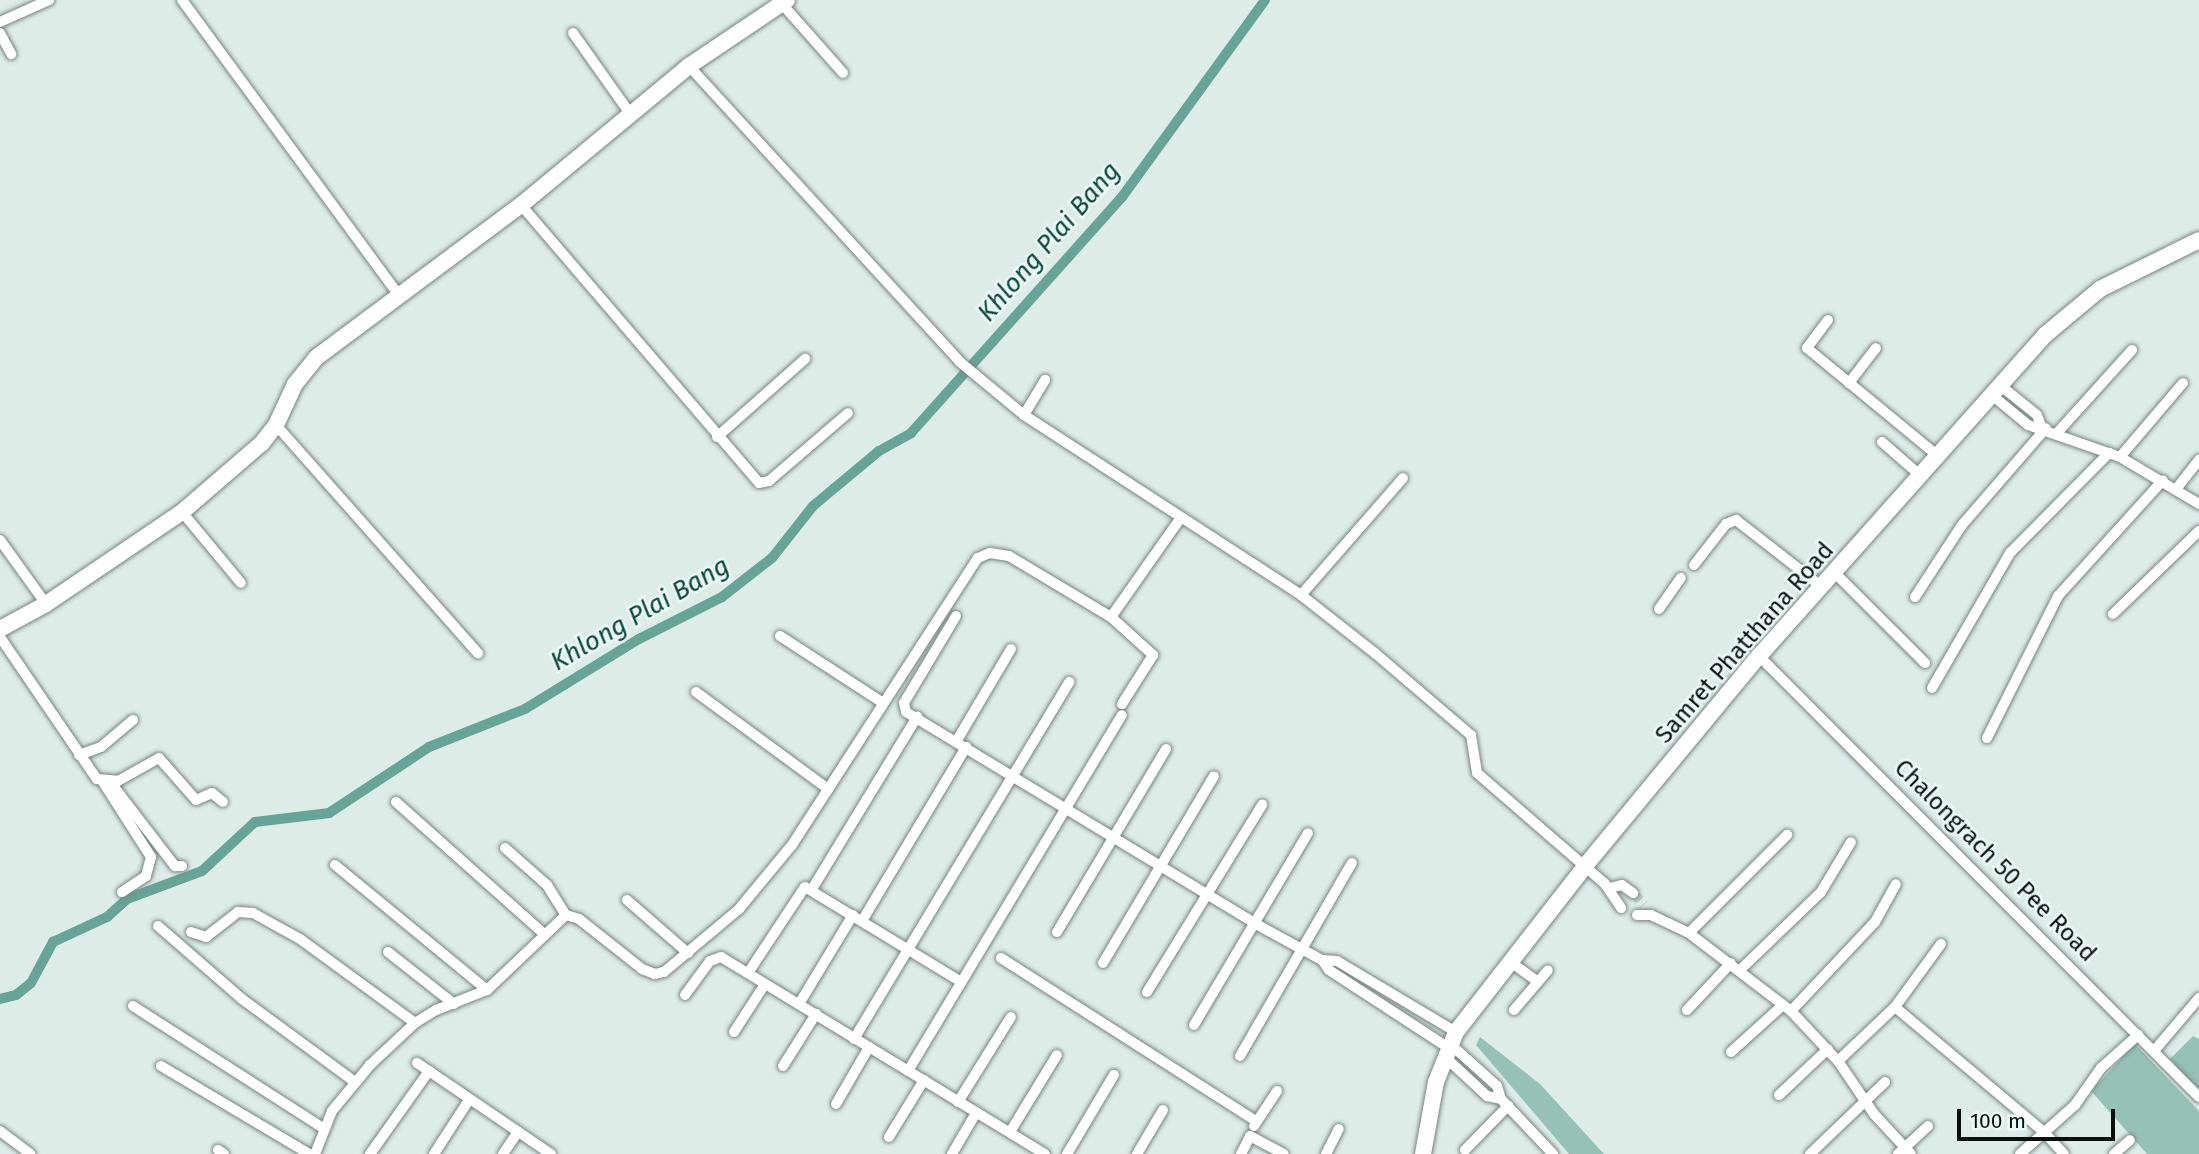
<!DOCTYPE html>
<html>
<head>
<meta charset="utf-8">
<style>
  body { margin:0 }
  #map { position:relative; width:2199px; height:1154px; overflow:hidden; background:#deece8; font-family:"Fira Sans",sans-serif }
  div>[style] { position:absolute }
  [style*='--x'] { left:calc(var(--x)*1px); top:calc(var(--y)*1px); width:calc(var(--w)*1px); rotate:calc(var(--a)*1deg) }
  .green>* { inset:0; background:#96c1b7 }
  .canal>* { height:10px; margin:-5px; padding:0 5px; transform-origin:5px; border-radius:5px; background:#67a396 }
  .street-tunnel>* { height:10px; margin-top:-5px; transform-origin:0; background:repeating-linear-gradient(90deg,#becbc7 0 10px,transparent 0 15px) }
  .roads { filter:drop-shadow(0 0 2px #778481) drop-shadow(0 0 2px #778481) }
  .street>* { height:10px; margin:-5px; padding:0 5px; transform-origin:5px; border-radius:5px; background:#fff }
  .secondary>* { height:16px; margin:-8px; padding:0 8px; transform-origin:8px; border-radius:8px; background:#fff }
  span { translate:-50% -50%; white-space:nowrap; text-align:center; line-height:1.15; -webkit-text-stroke:5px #ebf9f6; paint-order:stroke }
  .street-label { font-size:24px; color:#0b100f }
  .water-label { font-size:26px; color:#0f463d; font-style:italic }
  .scale { position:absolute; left:1957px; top:1109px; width:158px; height:32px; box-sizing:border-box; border:4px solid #0b100f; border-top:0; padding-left:9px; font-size:21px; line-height:24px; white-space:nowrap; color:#0b100f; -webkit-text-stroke:5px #ebf9f6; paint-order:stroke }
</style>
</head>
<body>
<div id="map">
  <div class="green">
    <div style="clip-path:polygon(2193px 1036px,2199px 1039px,2199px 1090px,2170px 1059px)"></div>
    <div style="clip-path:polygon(1480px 1037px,1540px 1084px,1604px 1154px,1569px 1154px,1476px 1045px)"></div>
    <div style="clip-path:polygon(2135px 1044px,2199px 1111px,2199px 1154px,2147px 1154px,2091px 1091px)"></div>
  </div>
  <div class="canal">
    <div style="--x:0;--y:999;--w:16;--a:-14"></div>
    <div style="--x:16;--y:995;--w:19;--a:-39"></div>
    <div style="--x:31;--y:983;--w:47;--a:-61.8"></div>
    <div style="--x:53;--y:942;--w:60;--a:-24.8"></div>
    <div style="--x:107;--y:917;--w:27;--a:-42"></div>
    <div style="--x:127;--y:899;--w:80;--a:-20.5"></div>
    <div style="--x:202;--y:871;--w:72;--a:-42.8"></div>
    <div style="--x:255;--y:822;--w:75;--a:-6.9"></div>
    <div style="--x:329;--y:813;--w:120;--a:-33.4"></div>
    <div style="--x:429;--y:747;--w:103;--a:-21.6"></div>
    <div style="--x:525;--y:709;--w:134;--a:-31.6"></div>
    <div style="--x:639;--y:639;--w:93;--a:-26.8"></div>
    <div style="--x:722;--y:597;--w:63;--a:-38"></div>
    <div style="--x:772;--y:558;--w:66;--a:-51.7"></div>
    <div style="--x:813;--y:506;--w:86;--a:-39.8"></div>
    <div style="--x:879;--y:451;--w:37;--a:-29"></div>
    <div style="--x:911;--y:433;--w:317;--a:-48.2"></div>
    <div style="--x:1122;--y:197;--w:243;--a:-54"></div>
  </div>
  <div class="street-tunnel">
    <div style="--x:1633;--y:893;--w:16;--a:47"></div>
  </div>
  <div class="roads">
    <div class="street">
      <div style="--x:182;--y:0;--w:366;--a:53.7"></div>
      <div style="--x:782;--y:4;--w:92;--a:48.5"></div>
      <div style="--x:0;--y:22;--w:54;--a:-24.2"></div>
      <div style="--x:0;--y:33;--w:24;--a:62"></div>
      <div style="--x:573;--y:33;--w:97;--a:54.7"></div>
      <div style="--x:689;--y:66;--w:401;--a:47.5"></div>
      <div style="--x:960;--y:362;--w:83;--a:39.6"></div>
      <div style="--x:1024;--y:415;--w:330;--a:33"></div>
      <div style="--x:1301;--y:595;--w:95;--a:38.2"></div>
      <div style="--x:1376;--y:654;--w:125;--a:40.5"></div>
      <div style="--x:1471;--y:735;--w:38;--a:81"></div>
      <div style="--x:1477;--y:773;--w:169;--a:40.9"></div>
      <div style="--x:1605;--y:884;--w:29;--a:56"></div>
      <div style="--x:521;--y:205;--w:366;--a:49.4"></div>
      <div style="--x:759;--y:483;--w:10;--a:-11"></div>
      <div style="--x:769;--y:481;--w:104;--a:-40.7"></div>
      <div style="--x:1828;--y:320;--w:35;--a:127"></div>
      <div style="--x:1807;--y:348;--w:170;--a:39.5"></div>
      <div style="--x:1849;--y:383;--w:44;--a:-52.4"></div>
      <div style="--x:2001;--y:386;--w:46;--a:38.9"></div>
      <div style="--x:2037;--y:415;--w:12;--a:70"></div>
      <div style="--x:1993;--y:396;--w:45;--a:39.6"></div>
      <div style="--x:2028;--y:425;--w:97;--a:19.2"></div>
      <div style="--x:2120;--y:457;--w:92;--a:30.7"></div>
      <div style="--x:1024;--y:415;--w:41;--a:-59"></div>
      <div style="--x:276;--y:425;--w:305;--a:48.5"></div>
      <div style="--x:2057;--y:433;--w:112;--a:-47.9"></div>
      <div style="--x:717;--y:437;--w:118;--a:-41.6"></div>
      <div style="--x:1882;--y:442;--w:52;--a:41.1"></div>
      <div style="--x:2120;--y:457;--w:97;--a:-49.6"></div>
      <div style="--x:2177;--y:488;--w:36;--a:-52"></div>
      <div style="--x:182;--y:512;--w:92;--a:50.3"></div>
      <div style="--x:0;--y:540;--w:79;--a:54.3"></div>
      <div style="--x:1694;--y:565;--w:52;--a:-52"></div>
      <div style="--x:1726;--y:524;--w:11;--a:-22"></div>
      <div style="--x:1736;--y:520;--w:109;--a:37.9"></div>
      <div style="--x:1836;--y:574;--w:126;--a:45"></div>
      <div style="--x:1301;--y:595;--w:155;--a:-48.9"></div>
      <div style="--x:1915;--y:597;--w:86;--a:-56.9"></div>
      <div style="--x:1962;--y:525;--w:128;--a:-49.1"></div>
      <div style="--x:1659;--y:609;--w:38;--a:-55"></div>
      <div style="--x:2113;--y:614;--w:120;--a:-44"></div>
      <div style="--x:956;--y:616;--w:101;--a:120.9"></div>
      <div style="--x:904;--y:703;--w:9;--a:77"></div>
      <div style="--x:906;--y:712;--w:407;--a:31.2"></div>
      <div style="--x:1254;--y:923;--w:77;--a:28.6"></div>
      <div style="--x:1322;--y:960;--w:15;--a:4"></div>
      <div style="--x:1337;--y:961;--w:139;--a:30.8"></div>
      <div style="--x:1111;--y:617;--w:57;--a:42.1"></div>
      <div style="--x:1153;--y:655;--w:58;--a:122.3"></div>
      <div style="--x:780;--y:636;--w:123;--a:33"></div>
      <div style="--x:0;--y:637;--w:172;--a:55.7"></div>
      <div style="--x:97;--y:779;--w:21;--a:5"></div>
      <div style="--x:118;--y:781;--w:47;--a:-29.3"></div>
      <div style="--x:159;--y:758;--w:56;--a:48.6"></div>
      <div style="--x:196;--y:800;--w:17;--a:-24"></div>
      <div style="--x:212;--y:793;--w:14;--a:39"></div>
      <div style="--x:1759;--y:656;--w:623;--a:45.07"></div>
      <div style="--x:1932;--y:688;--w:156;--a:-60"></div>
      <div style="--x:2010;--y:553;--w:141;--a:-45.3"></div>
      <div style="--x:696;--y:692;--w:164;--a:36.3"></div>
      <div style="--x:1987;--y:738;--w:159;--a:-63.4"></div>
      <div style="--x:2058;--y:596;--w:156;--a:-47.8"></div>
      <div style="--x:956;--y:742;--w:108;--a:-59.4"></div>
      <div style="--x:79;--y:755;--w:23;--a:-20"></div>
      <div style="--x:101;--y:747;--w:42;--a:-40.2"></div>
      <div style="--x:103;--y:782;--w:89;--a:57.4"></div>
      <div style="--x:151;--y:857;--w:20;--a:105"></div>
      <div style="--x:146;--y:876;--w:29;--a:146"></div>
      <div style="--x:111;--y:783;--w:105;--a:52.4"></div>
      <div style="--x:175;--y:866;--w:7;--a:0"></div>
      <div style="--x:396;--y:802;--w:198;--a:41.7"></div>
      <div style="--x:505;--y:848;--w:56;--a:41.4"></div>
      <div style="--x:547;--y:885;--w:36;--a:58"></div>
      <div style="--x:335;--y:865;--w:197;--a:39.4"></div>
      <div style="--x:1609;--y:888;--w:13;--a:-13"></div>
      <div style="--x:1622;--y:885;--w:14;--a:36"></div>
      <div style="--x:812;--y:889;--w:202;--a:-58.6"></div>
      <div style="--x:627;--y:900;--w:81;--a:41"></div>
      <div style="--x:1637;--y:915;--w:14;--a:0"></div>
      <div style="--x:1651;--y:915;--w:42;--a:25.3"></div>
      <div style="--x:1689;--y:933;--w:128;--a:37.4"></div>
      <div style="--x:1791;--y:1011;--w:69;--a:46.8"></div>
      <div style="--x:1838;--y:1061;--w:64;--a:55.8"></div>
      <div style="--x:1874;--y:1114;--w:54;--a:47.2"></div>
      <div style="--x:862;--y:921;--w:203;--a:-59.1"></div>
      <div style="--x:158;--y:926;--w:111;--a:41"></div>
      <div style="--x:242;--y:999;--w:140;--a:36.3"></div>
      <div style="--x:191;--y:932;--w:16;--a:18"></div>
      <div style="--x:206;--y:937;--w:41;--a:-38"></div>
      <div style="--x:238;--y:912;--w:15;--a:4"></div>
      <div style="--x:253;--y:913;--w:54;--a:29"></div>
      <div style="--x:300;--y:939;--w:142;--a:36.1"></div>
      <div style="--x:415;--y:1023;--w:25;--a:-32"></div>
      <div style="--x:436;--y:1010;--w:55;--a:-21.4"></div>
      <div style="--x:487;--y:990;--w:109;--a:-43.5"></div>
      <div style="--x:566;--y:915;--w:14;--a:17"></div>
      <div style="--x:579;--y:919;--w:80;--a:38.4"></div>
      <div style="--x:642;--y:969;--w:14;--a:21"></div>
      <div style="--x:655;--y:974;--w:9;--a:-13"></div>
      <div style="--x:664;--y:972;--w:98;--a:-40"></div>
      <div style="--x:739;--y:909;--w:83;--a:-50.4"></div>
      <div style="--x:792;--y:845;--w:342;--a:-57.1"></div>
      <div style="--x:978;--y:558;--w:13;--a:-23"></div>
      <div style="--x:990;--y:553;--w:19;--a:9"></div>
      <div style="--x:1009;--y:556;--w:119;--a:30.9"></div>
      <div style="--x:1111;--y:617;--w:120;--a:-54.9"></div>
      <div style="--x:1057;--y:932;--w:213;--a:-59.2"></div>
      <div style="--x:1689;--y:933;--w:139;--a:-45"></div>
      <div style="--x:388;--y:952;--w:84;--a:38.2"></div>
      <div style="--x:1001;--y:958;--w:300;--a:32.6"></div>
      <div style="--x:1322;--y:960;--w:12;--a:55"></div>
      <div style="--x:1329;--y:970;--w:141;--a:33.1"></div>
      <div style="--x:1103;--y:963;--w:217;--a:-59.3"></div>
      <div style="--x:1512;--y:963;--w:32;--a:36"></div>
      <div style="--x:1740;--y:970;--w:112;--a:-43.9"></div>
      <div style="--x:1821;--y:892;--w:58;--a:-59"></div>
      <div style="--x:748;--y:973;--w:103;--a:-56.5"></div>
      <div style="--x:805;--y:887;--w:183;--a:31.3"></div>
      <div style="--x:1147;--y:992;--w:220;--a:-58.4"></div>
      <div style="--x:685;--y:995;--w:42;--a:-53.7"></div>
      <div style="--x:710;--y:961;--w:12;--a:-20"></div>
      <div style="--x:721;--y:957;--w:379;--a:31.3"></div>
      <div style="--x:799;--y:1004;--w:104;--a:-58.8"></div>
      <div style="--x:133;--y:1006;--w:226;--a:32.7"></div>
      <div style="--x:1895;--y:1007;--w:196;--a:40"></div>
      <div style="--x:2045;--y:1133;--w:28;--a:48"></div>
      <div style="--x:1514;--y:1010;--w:52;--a:-49.6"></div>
      <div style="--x:1687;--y:1010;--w:64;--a:-46.9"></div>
      <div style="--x:1791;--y:1011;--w:122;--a:-46.7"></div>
      <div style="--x:1875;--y:922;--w:43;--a:-61.1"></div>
      <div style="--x:1194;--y:1025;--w:223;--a:-59.3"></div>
      <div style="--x:734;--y:1032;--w:57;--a:-57.1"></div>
      <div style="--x:854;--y:1039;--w:417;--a:-58.9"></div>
      <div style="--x:1449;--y:1043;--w:64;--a:41.9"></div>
      <div style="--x:1497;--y:1086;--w:14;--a:73"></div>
      <div style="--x:1501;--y:1099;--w:76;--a:46.6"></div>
      <div style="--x:2154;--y:1051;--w:70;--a:-49.7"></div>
      <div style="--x:1731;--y:1052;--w:70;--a:-42.1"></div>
      <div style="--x:1240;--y:1056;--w:223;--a:-59.9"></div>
      <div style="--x:1444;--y:1056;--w:59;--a:42.9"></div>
      <div style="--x:1487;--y:1096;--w:14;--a:12"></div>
      <div style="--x:1838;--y:1061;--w:79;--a:-43.5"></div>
      <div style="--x:1895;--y:1007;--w:78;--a:-53.9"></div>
      <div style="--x:417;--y:1063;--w:162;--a:34.2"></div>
      <div style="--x:161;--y:1066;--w:172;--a:30.7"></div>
      <div style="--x:783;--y:1066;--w:62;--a:-57.6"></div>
      <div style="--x:908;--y:1071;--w:415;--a:-59"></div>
      <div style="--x:1779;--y:1095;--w:67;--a:-43.2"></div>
      <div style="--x:958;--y:1102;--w:100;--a:-58.1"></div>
      <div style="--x:836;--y:1104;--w:66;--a:-59.9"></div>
      <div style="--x:1254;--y:1126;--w:42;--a:-56.7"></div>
      <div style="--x:0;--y:1131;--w:38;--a:37"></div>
      <div style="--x:1010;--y:1132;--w:90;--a:-58.6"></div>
      <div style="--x:889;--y:1137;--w:67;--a:-58.4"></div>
      <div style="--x:218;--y:1150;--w:7;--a:34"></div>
      <div style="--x:1465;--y:1150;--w:62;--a:-45.7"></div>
      <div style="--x:315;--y:1154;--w:46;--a:-68.4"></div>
      <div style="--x:332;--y:1111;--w:60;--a:-50.4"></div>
      <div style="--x:370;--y:1065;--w:62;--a:-43"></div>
      <div style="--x:370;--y:1154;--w:102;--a:-54.6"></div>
      <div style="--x:434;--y:1154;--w:64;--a:-57.1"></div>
      <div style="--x:503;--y:1154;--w:27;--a:-56"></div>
      <div style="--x:952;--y:1154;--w:48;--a:-59.7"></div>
      <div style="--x:1067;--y:1154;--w:92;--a:-59.3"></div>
      <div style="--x:1137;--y:1154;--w:51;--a:-59.4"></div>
      <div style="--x:1241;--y:1154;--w:20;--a:-63"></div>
      <div style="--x:1250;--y:1136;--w:38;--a:28"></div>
      <div style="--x:1326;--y:1154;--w:28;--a:-63"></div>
      <div style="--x:1810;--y:1154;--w:104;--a:-43.8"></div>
      <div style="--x:1898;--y:1154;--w:41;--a:-43"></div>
      <div style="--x:2020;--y:1154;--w:74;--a:-41.7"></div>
      <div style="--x:2075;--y:1105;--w:45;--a:-54.9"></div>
      <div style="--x:2101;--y:1068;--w:50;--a:-41.7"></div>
      <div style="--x:2114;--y:1154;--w:21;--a:-41"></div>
    </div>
    <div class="secondary">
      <div style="--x:0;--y:629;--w:52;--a:-28.5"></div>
      <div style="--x:46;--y:604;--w:164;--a:-34.1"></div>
      <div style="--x:182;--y:512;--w:106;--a:-40.8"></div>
      <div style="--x:262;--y:443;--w:23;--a:-52"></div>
      <div style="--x:276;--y:425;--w:45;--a:-65.1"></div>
      <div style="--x:295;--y:384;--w:35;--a:-51"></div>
      <div style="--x:317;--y:357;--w:254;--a:-36.7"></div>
      <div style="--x:521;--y:205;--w:218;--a:-39.6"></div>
      <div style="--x:689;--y:66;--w:118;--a:-34"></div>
      <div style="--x:1423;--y:1154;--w:73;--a:-79.8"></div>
      <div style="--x:1436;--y:1082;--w:54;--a:-68.2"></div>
      <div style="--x:1456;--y:1032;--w:210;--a:-52.1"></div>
      <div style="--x:1585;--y:866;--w:273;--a:-50.4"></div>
      <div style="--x:1759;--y:656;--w:430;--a:-48.3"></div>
      <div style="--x:2045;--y:335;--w:72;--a:-39.9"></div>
      <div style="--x:2100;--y:289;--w:110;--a:-26.3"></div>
    </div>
  </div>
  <div class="street-label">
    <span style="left:1745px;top:643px;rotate:-49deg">Samret Phatthana Road</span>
    <span style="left:1995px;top:861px;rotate:45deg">Chalongrach 50 Pee Road</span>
  </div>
  <div class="water-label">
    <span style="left:1049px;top:242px;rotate:-49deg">Khlong Plai Bang</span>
    <span style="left:640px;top:614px;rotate:-30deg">Khlong Plai Bang</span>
  </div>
  <div class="scale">100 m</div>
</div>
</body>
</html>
